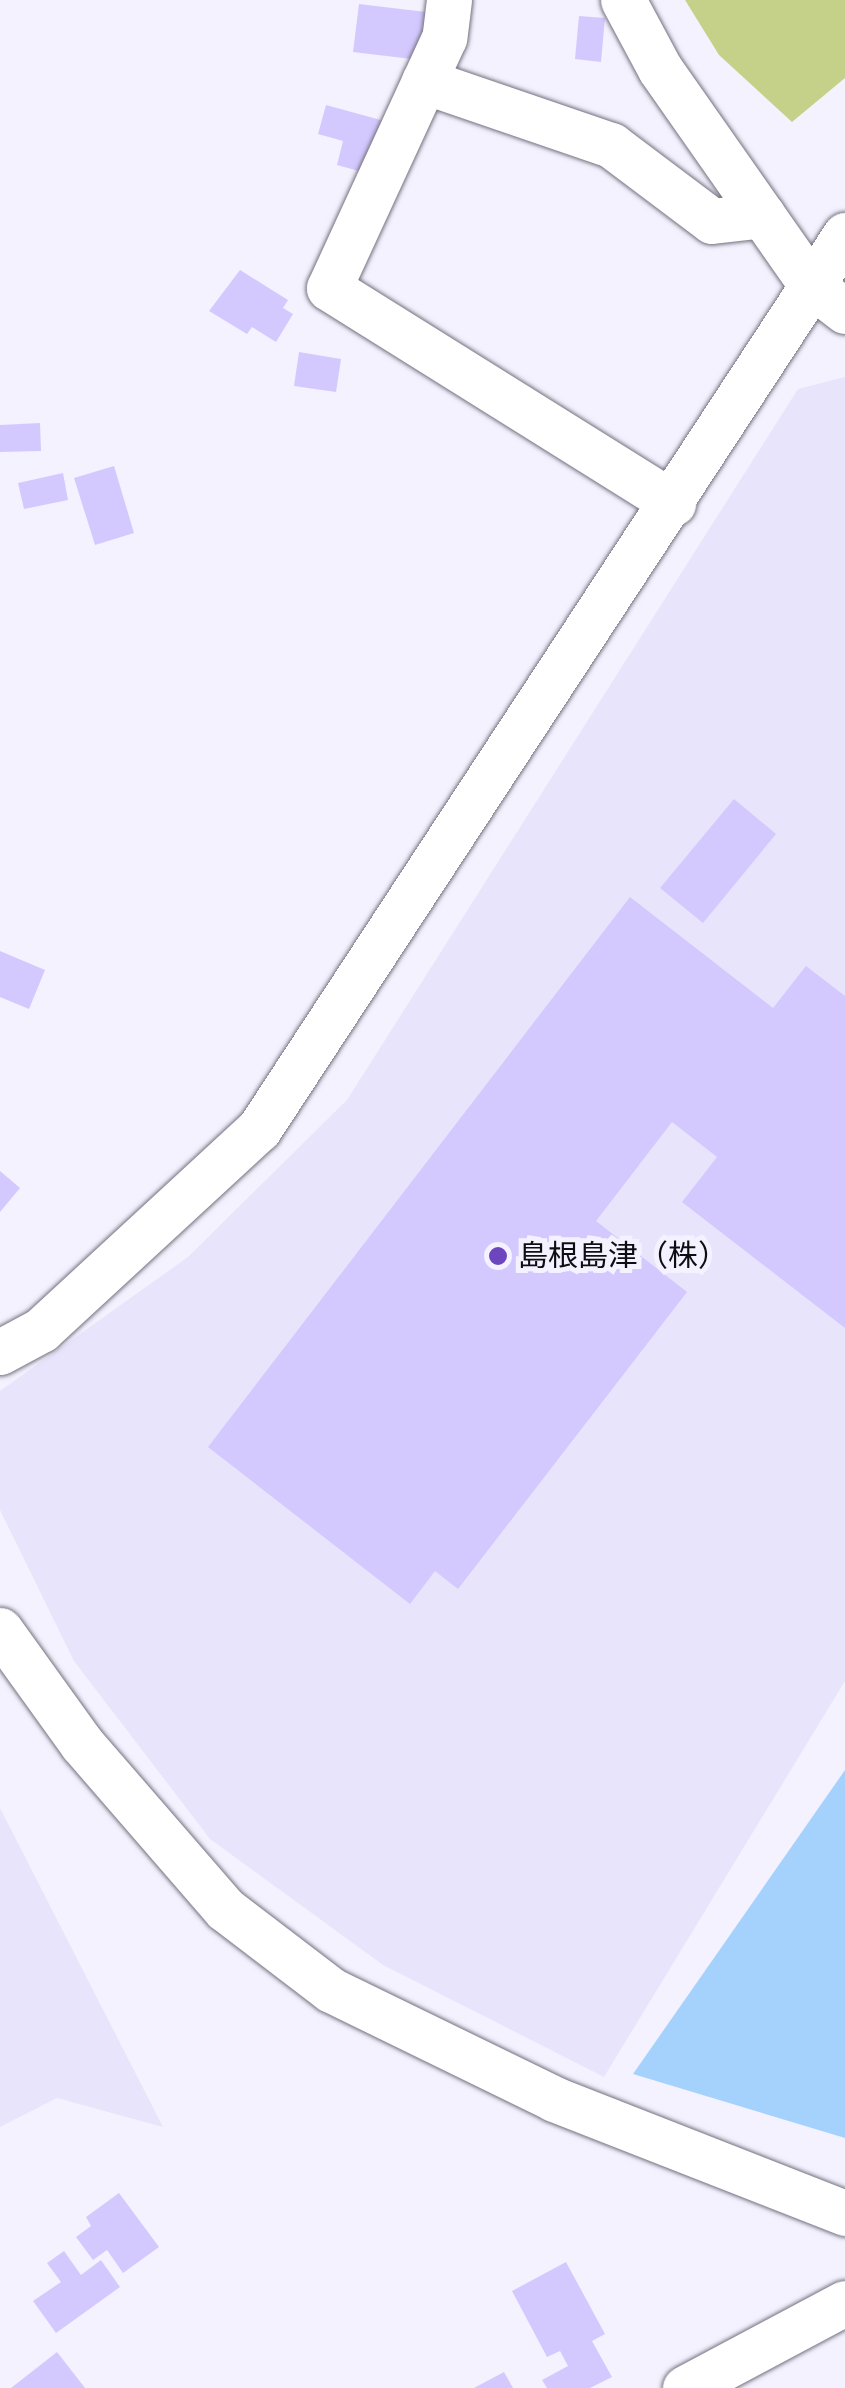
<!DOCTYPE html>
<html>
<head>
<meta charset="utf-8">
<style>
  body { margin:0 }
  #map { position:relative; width:845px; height:2388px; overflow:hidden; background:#f4f2ff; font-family:Montserrat,"Noto Sans JP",sans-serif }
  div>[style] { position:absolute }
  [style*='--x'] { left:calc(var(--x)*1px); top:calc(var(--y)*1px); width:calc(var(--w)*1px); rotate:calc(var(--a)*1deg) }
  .built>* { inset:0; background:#e8e4fb }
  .green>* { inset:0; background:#c5d189 }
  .water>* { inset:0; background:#a5d2fc }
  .building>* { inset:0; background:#d4c9ff }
  .roads { filter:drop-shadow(0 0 2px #73717f) drop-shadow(0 0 2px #73717f) }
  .minor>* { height:45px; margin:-22.5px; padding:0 22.5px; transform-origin:22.5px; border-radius:22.5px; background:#fff }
  .dots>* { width:28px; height:28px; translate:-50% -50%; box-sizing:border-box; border:5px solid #f4f2ff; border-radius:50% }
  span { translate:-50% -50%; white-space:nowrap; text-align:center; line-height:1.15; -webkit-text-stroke:10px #f4f2ff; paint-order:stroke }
  .poi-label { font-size:30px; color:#0e0d12 }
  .left { translate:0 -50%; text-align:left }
</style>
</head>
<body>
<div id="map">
  <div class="built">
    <div style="clip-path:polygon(845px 377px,845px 1681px,604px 2077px,383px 1965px,210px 1839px,74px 1661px,0 1510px,0 1391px,188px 1257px,347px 1100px,798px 389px)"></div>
    <div style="clip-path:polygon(0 1808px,163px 2127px,57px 2098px,0 2127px)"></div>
  </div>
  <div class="green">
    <div style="clip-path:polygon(685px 0,845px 0,845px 78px,792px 122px,719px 55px)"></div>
  </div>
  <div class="water">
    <div style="clip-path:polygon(845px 1770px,845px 2138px,633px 2074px)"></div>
  </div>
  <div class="building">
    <div style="clip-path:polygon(359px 4px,426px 12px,420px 60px,353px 52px)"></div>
    <div style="clip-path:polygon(579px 16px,605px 18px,601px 62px,575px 59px)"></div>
    <div style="clip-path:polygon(326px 105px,388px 122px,373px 175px,337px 165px,343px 141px,318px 134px)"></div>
    <div style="clip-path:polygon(240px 270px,288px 300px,283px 308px,293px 314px,276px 342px,252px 327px,247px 334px,209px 311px)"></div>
    <div style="clip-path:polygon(299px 352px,341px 359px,336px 392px,294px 386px)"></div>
    <div style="clip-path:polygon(40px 423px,41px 451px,0 452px,0 425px)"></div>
    <div style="clip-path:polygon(114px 466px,134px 533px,95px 545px,74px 478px)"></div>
    <div style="clip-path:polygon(63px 473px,68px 500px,24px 509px,18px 483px)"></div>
    <div style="clip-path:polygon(734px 799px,776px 834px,703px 923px,660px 888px)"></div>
    <div style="clip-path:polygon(630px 897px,773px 1008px,806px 966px,845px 996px,845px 1328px,682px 1202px,717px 1157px,672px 1122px,596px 1221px,687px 1292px,458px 1589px,435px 1571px,410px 1604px,208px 1447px)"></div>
    <div style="clip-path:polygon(0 951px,45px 970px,29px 1009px,0 997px)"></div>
    <div style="clip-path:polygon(0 1171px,20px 1188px,0 1212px)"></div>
    <div style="clip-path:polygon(119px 2193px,159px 2247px,123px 2273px,107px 2250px,93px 2260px,76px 2237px,91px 2226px,86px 2217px)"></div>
    <div style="clip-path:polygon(64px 2251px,81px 2275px,101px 2260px,120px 2287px,56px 2333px,33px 2301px,61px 2282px,47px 2263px)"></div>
    <div style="clip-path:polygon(566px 2262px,605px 2334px,592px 2341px,612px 2377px,590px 2388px,547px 2388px,542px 2380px,568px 2366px,560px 2351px,547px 2357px,512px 2291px)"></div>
    <div style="clip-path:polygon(57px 2352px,85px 2388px,11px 2388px)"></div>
    <div style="clip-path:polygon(504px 2372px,513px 2388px,474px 2388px)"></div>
  </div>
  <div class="roads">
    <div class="minor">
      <div style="--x:449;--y:0;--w:38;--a:97"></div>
      <div style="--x:444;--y:38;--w:275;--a:114.7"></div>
      <div style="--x:329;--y:288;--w:406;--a:32"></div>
      <div style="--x:623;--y:0;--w:78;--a:61.8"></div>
      <div style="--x:660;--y:69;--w:264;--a:55"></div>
      <div style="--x:811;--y:285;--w:43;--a:37.4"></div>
      <div style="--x:424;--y:81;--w:198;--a:18.9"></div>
      <div style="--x:611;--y:145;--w:126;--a:37"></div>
      <div style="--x:712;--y:221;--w:51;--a:-6.7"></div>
      <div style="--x:0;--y:1352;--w:47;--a:-28.2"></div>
      <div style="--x:41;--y:1330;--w:297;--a:-42.7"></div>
      <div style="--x:259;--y:1129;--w:1069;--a:-56.76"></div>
      <div style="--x:0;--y:1630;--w:140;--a:54.3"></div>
      <div style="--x:82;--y:1744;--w:218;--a:49.1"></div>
      <div style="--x:225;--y:1909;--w:133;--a:37.4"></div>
      <div style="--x:331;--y:1990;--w:248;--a:26"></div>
      <div style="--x:554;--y:2099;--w:313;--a:21.4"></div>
      <div style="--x:685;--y:2388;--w:181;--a:-28"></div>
    </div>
  </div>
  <div class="dots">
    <div style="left:498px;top:1256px;background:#6d45be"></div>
  </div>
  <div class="poi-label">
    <span class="left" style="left:518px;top:1256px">島根島津（株）</span>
  </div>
</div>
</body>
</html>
